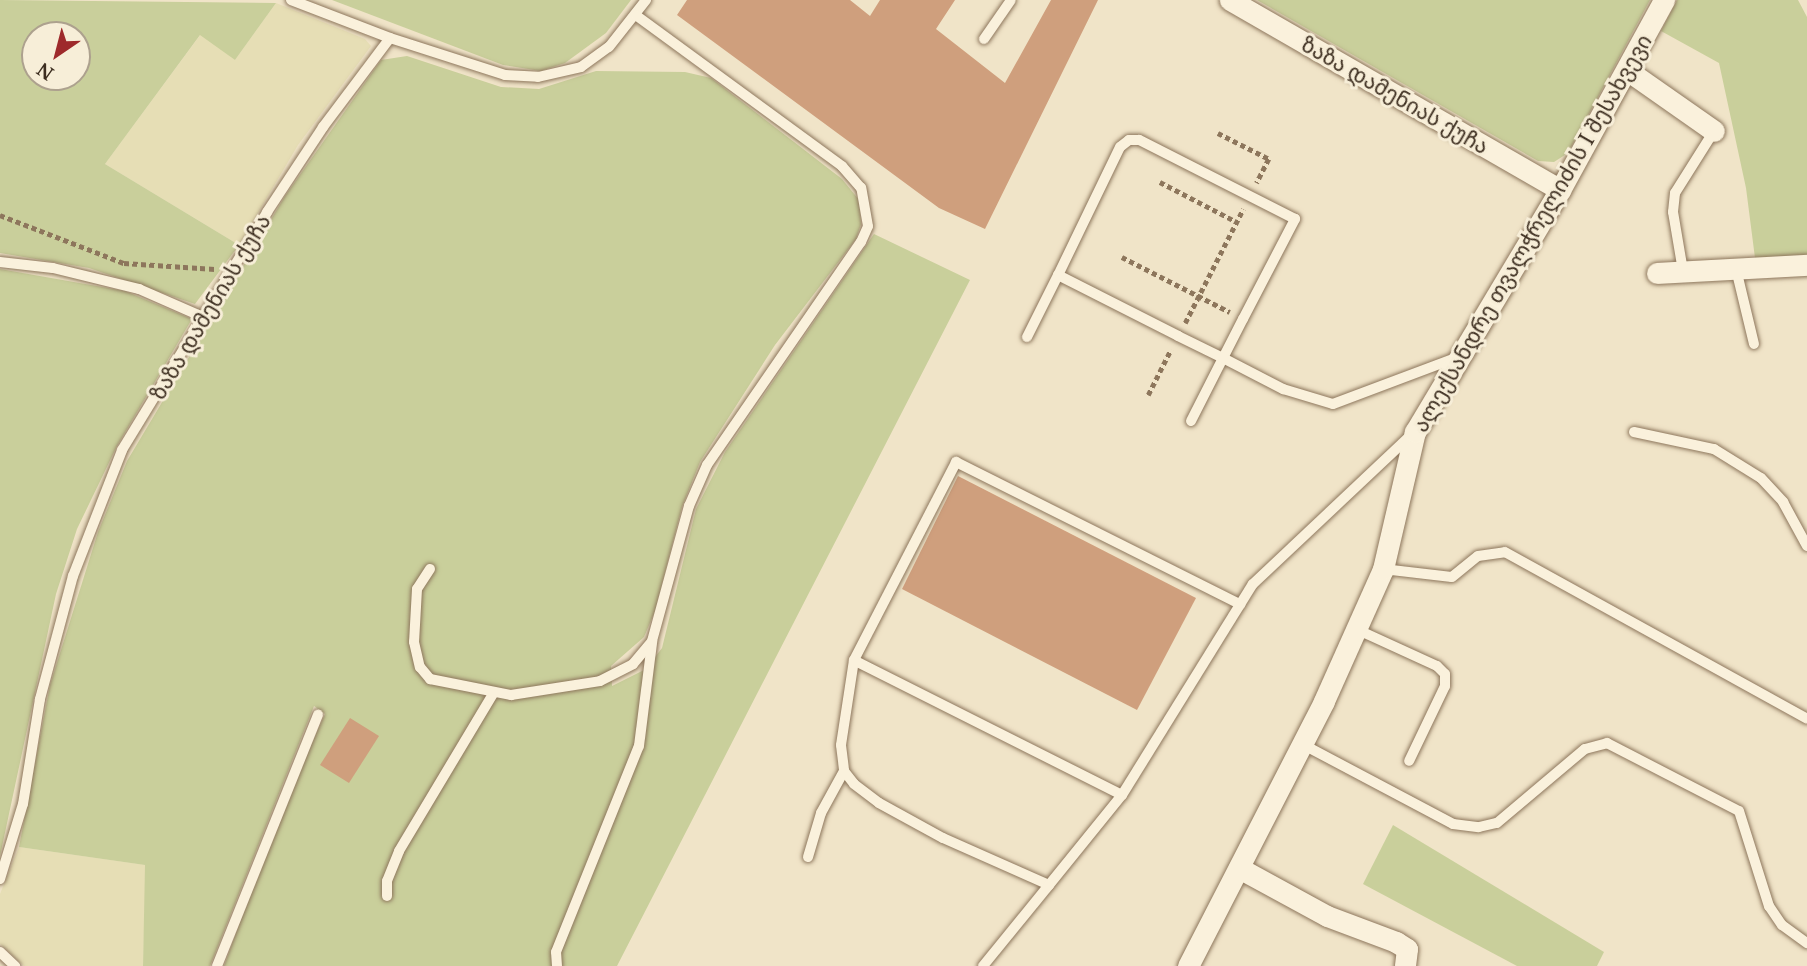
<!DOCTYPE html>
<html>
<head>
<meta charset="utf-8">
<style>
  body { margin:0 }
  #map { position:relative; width:1807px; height:966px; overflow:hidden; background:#f0e4c8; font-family:"Noto Serif","Noto Sans Georgian",serif }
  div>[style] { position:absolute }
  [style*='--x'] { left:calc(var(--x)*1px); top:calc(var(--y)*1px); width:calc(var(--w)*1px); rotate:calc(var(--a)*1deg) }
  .farmland>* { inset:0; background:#e6deb5 }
  .green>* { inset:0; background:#c9cf9b }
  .building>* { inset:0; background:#cf9f7d }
  .path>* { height:4.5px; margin-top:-2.25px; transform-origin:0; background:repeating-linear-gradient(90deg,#8d765c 0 5px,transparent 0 8.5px) }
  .roads { filter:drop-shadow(0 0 2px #8d765c) drop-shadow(0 0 2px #8d765c) }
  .lane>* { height:10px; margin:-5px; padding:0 5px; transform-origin:5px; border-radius:5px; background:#faf1dc }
  .street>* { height:21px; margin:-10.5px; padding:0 10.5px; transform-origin:10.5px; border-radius:10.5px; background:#faf1dc }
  span { translate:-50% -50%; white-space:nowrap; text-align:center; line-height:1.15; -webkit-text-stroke:6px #f7eed8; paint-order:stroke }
  .street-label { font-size:21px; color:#3d2e20 }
  .north { position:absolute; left:21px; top:21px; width:70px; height:70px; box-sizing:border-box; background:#f7eed8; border:2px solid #ada18e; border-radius:50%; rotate:215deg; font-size:19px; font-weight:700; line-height:28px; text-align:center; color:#3d2e20 }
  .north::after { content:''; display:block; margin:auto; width:24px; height:32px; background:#9e2a2b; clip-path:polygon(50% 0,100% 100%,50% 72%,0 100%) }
</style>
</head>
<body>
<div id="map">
  <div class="farmland">
    <div style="clip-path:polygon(276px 3px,365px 39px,371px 46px,298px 145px,239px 245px,105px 164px,201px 34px,235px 60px)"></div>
    <div style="clip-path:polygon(19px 847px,146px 865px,143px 966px,24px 966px,0 944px,0 894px)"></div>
  </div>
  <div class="green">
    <div style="clip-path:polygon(evenodd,0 0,276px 3px,235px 60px,200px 35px,105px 164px,239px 245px,195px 304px,89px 268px,0 253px,0 0,35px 35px,77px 35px,77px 77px,35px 77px,35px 35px)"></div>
    <div style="clip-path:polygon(332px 0,631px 0,606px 33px,565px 63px,541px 71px,503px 65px)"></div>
    <div style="clip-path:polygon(1257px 0,1650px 0,1568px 153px,1554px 162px,1538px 161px)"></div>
    <div style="clip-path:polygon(1677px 0,1798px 0,1807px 17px,1807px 255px,1755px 258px,1746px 188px,1719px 63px,1661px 31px)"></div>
    <div style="clip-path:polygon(407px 56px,501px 87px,539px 89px,596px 71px,685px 72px,711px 78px,842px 179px,859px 200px,861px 224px,856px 239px,775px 345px,700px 462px,682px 507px,655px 611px,644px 637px,611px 666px,612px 686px,646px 669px,662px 648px,696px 509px,725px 452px,874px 234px,970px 280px,617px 966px,224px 966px,277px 821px,325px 714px,314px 706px,210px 966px,143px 966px,145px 865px,19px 847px,50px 685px,98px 532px,127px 461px,285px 196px,381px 60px)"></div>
    <div style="clip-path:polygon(0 269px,125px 291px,192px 319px,117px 446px,77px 529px,56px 594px,0 856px)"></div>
    <div style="clip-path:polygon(1393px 825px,1604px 952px,1597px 966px,1517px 966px,1363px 884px)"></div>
  </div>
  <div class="building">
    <div style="clip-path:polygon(687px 0,850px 0,870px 16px,880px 0,955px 0,936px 29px,1005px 83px,1051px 0,1098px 0,985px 229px,939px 208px,677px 15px)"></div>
    <div style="clip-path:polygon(958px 476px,1196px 598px,1137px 710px,902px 589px)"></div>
    <div style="clip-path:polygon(350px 718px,379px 736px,349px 783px,320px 765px)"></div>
  </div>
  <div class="path">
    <div style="--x:1218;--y:133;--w:57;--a:27"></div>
    <div style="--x:1269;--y:159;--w:27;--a:117"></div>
    <div style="--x:1160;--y:182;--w:87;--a:27.5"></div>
    <div style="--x:0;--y:215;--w:133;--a:21.2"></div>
    <div style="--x:124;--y:263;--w:91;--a:3.8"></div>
    <div style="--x:1122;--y:257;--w:121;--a:27"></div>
    <div style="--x:1185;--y:323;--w:128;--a:-63"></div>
    <div style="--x:1148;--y:395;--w:51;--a:-63.4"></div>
  </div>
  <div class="roads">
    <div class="lane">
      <div style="--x:291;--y:0;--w:106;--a:21"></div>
      <div style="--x:390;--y:38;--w:121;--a:17.8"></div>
      <div style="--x:505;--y:75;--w:33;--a:3"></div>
      <div style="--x:538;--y:77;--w:44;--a:-13.1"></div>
      <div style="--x:581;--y:67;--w:34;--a:-36"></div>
      <div style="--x:609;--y:47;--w:60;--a:-51.8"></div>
      <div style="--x:984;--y:39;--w:47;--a:-55.3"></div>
      <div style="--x:0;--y:262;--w:53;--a:6.5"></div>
      <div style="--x:53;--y:268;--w:89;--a:13.7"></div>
      <div style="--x:139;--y:289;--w:72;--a:23.7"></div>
      <div style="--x:1736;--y:269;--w:77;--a:76.5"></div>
      <div style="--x:1683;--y:271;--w:60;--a:-99.6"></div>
      <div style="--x:1673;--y:212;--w:19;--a:-84"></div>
      <div style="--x:1675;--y:193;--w:73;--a:-57.8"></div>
      <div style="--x:1027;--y:337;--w:69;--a:-63.4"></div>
      <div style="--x:1191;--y:421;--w:71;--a:-63.1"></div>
      <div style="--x:1223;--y:358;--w:44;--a:-62.9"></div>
      <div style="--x:1243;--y:319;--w:113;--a:-62.5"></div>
      <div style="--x:1295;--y:219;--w:175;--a:-153.1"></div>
      <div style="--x:1139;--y:140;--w:10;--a:180"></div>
      <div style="--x:1129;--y:140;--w:11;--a:142"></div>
      <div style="--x:1120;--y:147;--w:142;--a:115.8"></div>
      <div style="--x:1058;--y:275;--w:135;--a:26.9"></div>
      <div style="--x:1178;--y:336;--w:50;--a:26.1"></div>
      <div style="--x:1223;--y:358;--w:68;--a:27.3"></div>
      <div style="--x:1283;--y:389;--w:52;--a:16.7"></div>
      <div style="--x:1333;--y:404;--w:134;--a:-20.6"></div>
      <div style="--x:1634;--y:432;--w:82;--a:12"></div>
      <div style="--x:1714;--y:449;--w:55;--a:31.7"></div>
      <div style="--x:1761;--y:478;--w:33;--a:47"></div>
      <div style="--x:1783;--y:502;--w:50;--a:61.4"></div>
      <div style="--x:430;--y:569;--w:24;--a:123"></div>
      <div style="--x:417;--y:589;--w:53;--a:93.2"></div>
      <div style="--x:414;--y:642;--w:26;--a:77"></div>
      <div style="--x:420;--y:667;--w:16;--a:50"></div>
      <div style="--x:430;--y:679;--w:83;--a:11.2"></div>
      <div style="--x:511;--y:695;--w:90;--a:-8.9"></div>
      <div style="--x:600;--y:681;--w:37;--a:-27"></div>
      <div style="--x:633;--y:664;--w:30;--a:-50"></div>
      <div style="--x:652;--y:641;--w:140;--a:-74.7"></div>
      <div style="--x:689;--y:506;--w:45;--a:-66.3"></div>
      <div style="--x:707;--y:465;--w:271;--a:-55.4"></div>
      <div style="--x:861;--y:242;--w:17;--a:-66"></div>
      <div style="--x:868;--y:226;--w:39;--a:-100"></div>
      <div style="--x:861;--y:188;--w:29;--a:-131"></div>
      <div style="--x:842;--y:166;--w:255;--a:-143.8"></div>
      <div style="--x:1383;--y:569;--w:69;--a:6.6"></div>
      <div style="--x:1452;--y:577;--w:33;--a:-39"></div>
      <div style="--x:1478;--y:556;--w:27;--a:-8"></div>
      <div style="--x:1505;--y:552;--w:345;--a:28.9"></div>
      <div style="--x:1356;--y:629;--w:89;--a:24.6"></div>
      <div style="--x:1437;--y:666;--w:11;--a:45"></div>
      <div style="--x:1445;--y:674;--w:12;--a:90"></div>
      <div style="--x:1445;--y:686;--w:83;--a:115.6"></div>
      <div style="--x:854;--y:660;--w:223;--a:-62.7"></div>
      <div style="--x:956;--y:462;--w:318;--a:26.6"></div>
      <div style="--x:1302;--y:744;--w:171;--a:27.9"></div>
      <div style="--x:1453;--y:824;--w:26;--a:7"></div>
      <div style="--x:1479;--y:827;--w:18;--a:-13"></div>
      <div style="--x:1497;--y:823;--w:115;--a:-40.1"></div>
      <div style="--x:1585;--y:749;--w:23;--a:-15"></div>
      <div style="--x:1607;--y:743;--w:148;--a:27.3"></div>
      <div style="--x:1739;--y:811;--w:100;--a:72.5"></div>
      <div style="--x:1769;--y:906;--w:23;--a:56"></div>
      <div style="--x:1782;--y:925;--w:31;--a:36"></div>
      <div style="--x:1122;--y:795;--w:300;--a:-153.3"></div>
      <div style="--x:854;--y:660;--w:86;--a:98.7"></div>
      <div style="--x:841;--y:745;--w:26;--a:83"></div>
      <div style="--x:844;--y:771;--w:16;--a:52"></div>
      <div style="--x:854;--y:784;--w:31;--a:37"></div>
      <div style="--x:879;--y:803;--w:73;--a:28.7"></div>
      <div style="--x:943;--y:838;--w:116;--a:23.9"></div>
      <div style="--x:1049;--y:885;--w:116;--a:-51"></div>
      <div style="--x:1122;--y:795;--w:248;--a:-58.2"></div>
      <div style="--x:1253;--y:584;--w:217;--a:-43.3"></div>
      <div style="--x:808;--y:857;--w:46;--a:-73.5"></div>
      <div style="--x:821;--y:813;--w:48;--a:-61.3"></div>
      <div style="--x:0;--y:879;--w:78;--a:-73"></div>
      <div style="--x:23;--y:804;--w:106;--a:-80.8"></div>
      <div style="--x:40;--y:699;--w:127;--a:-75"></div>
      <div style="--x:73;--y:576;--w:135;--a:-68.7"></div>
      <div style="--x:122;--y:450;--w:279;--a:-58.6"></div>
      <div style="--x:267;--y:212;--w:102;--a:-56.6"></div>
      <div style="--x:323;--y:127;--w:111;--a:-53"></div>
      <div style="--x:387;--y:896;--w:15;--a:-90"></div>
      <div style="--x:387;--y:881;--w:32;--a:-68"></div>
      <div style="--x:399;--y:851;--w:185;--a:-59.1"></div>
      <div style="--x:0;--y:952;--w:21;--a:43"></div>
      <div style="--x:217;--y:966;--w:271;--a:-68.1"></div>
      <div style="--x:557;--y:966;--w:14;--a:-94"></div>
      <div style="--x:556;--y:952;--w:222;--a:-68.1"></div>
      <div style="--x:639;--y:746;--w:104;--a:-82.8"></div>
      <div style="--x:983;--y:966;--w:104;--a:-50.8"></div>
    </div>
    <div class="street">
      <div style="--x:1230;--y:0;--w:381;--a:29.9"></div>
      <div style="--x:1627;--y:70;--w:106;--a:35"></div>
      <div style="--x:1657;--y:273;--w:150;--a:-3.1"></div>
      <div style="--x:1239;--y:868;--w:100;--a:28.6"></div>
      <div style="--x:1327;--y:916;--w:74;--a:20.6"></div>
      <div style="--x:1396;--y:942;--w:13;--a:32"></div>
      <div style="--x:1407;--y:949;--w:17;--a:97"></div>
      <div style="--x:1188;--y:966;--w:298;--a:-62.8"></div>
      <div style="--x:1324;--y:701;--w:145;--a:-65.9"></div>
      <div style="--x:1383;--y:569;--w:141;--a:-76.9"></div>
      <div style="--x:1415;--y:432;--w:282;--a:-59.1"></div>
      <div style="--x:1560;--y:190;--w:217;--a:-61.3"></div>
    </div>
  </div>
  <div class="street-label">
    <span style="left:1395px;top:95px;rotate:30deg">ზაზა დამენიას ქუჩა</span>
    <span style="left:1532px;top:233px;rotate:-60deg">ალექსანდრე თვალჭრელიძის I შესახვევი</span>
    <span style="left:210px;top:307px;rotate:-59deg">ზაზა დამენიას ქუჩა</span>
  </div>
  <div class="north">N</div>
</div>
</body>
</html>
